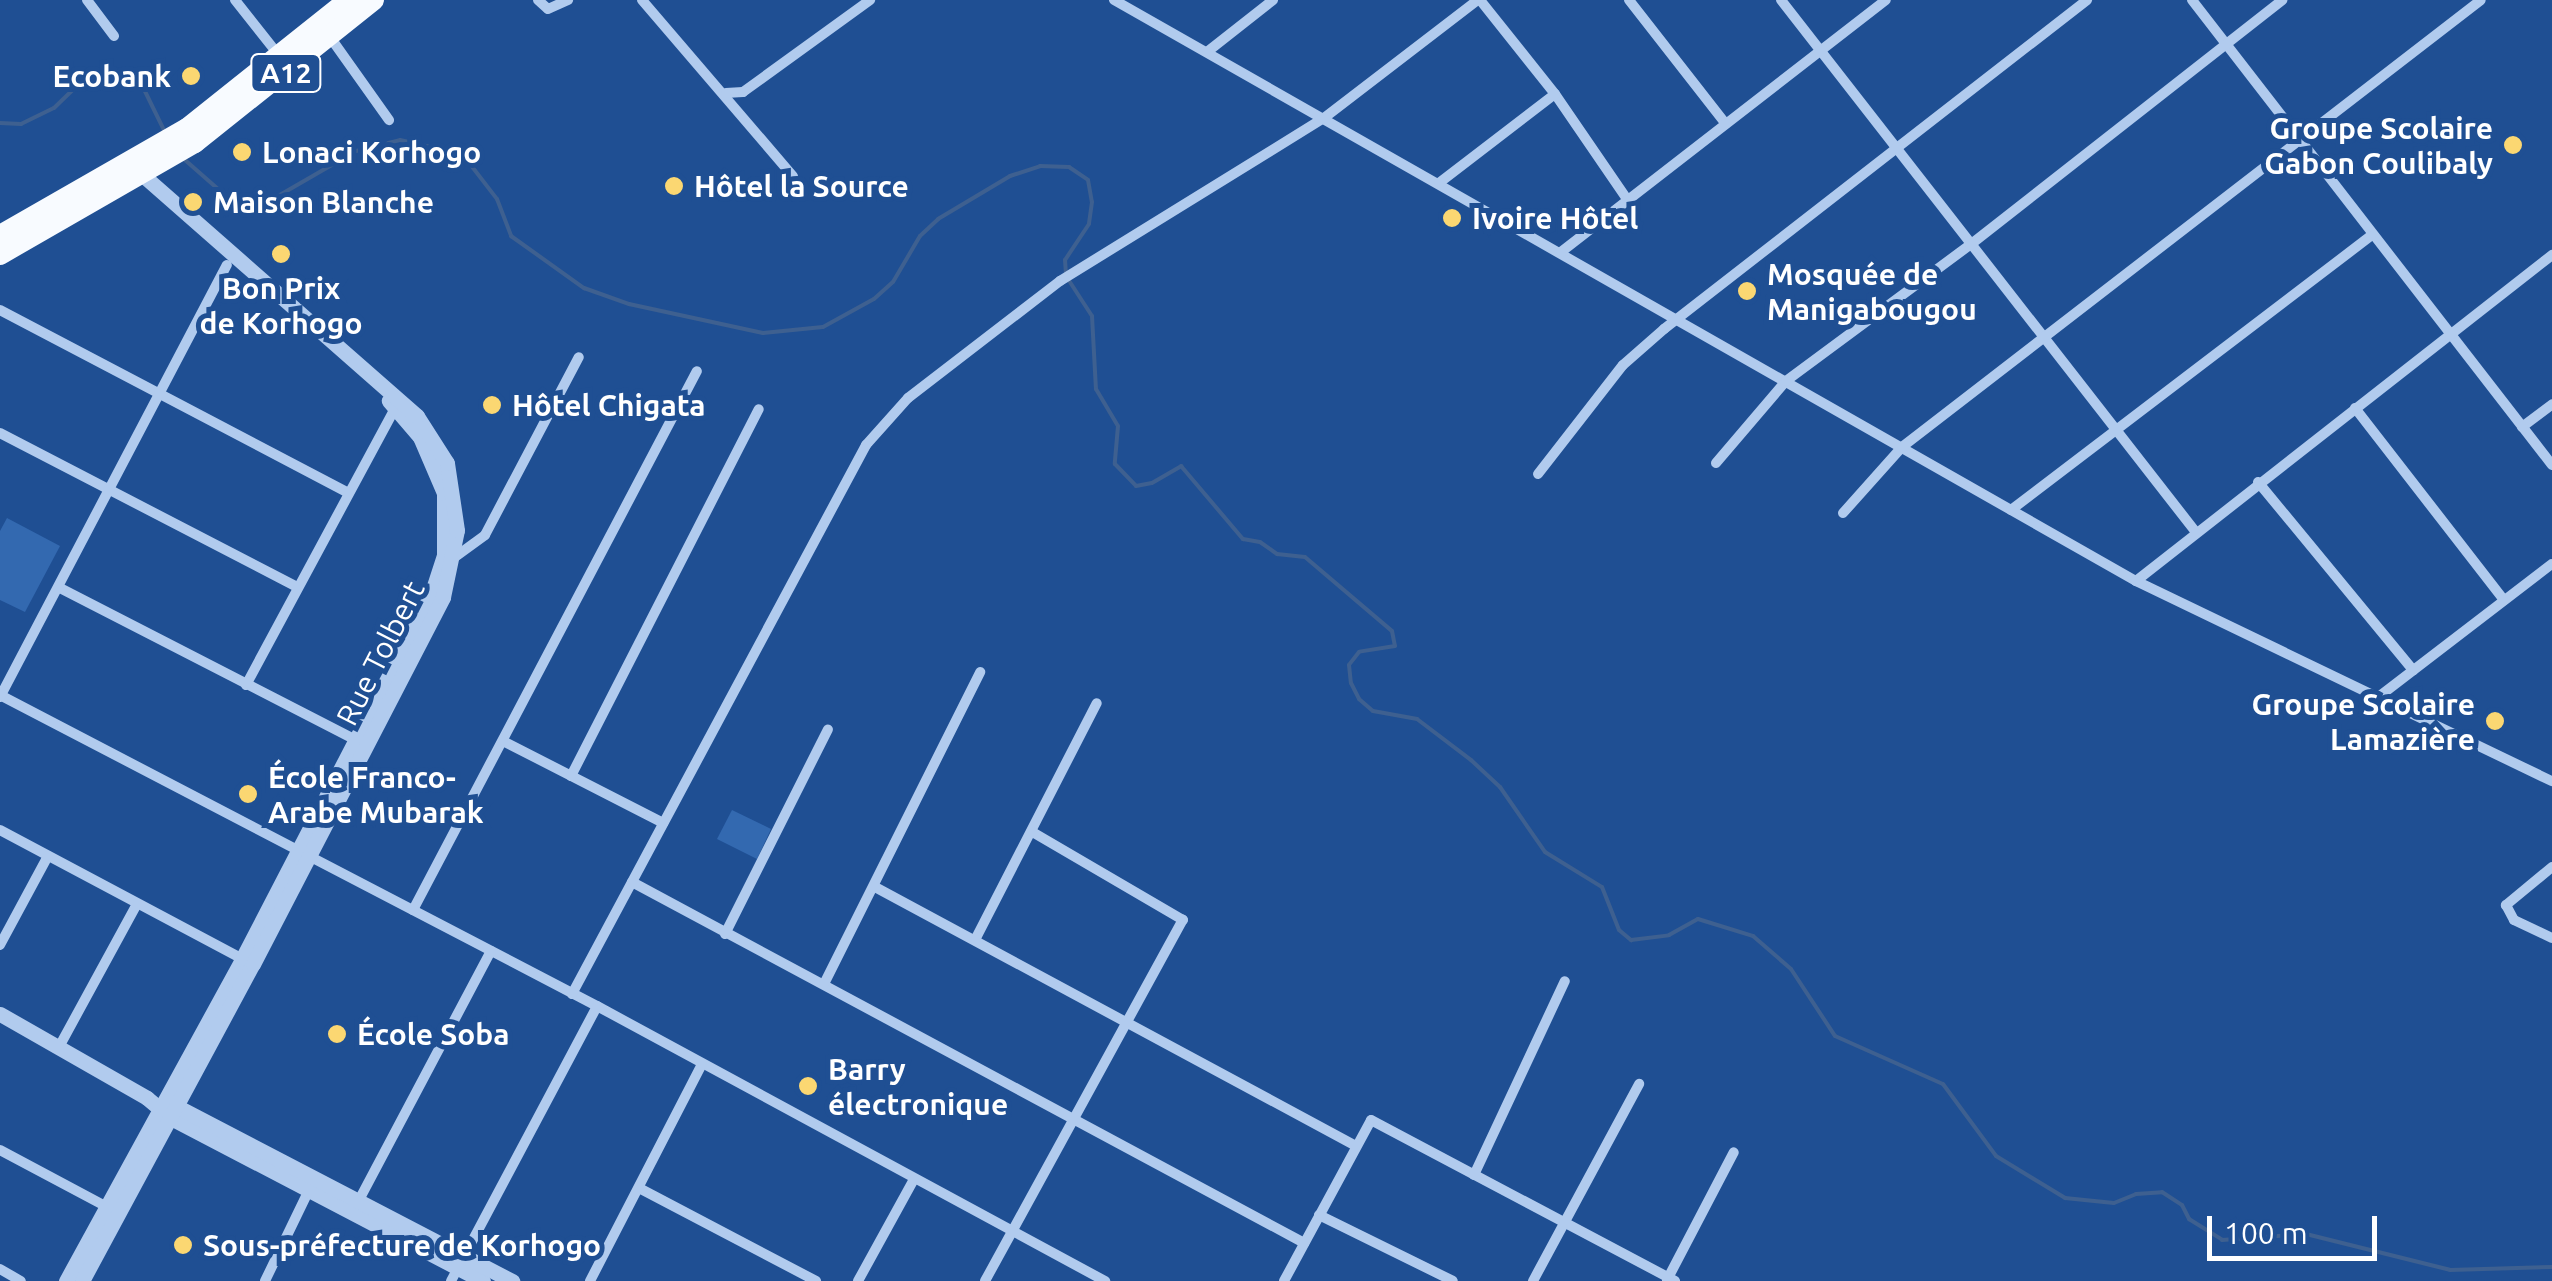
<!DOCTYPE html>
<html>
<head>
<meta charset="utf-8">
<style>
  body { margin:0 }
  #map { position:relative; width:2552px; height:1281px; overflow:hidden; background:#1f4f93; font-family:Ubuntu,sans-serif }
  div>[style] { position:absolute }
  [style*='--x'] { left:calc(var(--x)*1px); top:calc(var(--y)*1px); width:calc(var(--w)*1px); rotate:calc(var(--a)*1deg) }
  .green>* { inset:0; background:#3369b0 }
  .stream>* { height:4px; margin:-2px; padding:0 2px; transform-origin:2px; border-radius:2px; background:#3e6090 }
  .minor>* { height:10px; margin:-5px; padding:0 5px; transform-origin:5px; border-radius:5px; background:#b1cbee }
  .tertiary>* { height:15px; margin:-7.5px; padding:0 7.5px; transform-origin:7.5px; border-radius:7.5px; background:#b1cbee }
  .primary>* { height:20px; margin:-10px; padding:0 10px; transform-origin:10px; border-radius:10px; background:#f8fbff }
  .dots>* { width:28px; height:28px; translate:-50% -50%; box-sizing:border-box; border:5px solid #1f4f93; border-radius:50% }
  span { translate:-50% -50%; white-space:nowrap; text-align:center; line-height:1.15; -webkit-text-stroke:10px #1f4f93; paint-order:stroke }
  .shield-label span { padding:2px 8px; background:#1f4f93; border:2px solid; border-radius:8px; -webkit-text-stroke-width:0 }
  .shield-label { font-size:28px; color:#fff; font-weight:700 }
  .poi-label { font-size:30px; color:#fff; font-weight:700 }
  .right { translate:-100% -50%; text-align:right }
  .left { translate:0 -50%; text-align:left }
  .street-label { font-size:30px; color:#fff }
  .scale { position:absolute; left:2207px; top:1216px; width:170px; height:45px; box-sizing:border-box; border:5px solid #fff; border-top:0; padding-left:12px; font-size:30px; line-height:35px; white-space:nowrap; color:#fff; -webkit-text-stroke:8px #1f4f93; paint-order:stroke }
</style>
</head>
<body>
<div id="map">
  <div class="green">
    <div style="clip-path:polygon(7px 518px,60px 546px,25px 612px,0 600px,0 531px)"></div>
    <div style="clip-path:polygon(732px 810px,771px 829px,757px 859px,717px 839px)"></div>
  </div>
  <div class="stream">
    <div style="--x:0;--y:123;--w:21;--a:3"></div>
    <div style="--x:21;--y:124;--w:37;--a:-26"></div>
    <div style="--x:54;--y:108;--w:36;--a:-44"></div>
    <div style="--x:80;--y:83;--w:27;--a:-24"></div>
    <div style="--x:105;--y:72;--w:33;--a:9"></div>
    <div style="--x:138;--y:77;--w:61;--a:63.9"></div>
    <div style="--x:185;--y:160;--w:67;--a:41.3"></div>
    <div style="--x:235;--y:204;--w:24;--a:7"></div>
    <div style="--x:259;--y:207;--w:112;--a:-30"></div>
    <div style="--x:356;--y:151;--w:45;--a:-14"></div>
    <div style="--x:400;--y:140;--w:39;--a:13"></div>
    <div style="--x:438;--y:149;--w:35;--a:25"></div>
    <div style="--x:470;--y:164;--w:44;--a:52.4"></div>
    <div style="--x:497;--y:199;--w:40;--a:69"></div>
    <div style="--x:511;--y:236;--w:90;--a:35.5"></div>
    <div style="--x:584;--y:288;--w:48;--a:19.6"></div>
    <div style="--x:629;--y:304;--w:137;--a:12.2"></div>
    <div style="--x:763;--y:333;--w:60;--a:-5.7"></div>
    <div style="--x:823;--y:327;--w:58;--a:-28.8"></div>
    <div style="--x:874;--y:299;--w:25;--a:-42"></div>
    <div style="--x:893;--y:282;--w:53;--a:-59.6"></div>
    <div style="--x:920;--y:236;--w:25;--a:-43"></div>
    <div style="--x:938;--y:219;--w:84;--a:-30.8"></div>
    <div style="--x:1010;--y:176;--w:32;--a:-18"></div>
    <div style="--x:1040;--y:166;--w:29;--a:2"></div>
    <div style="--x:1069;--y:167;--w:23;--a:34"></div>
    <div style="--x:1088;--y:180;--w:22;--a:80"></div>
    <div style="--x:1092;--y:202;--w:22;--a:98"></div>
    <div style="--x:1089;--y:224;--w:43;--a:123.7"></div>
    <div style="--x:1065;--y:260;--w:16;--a:86"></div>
    <div style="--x:1066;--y:276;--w:48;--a:57"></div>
    <div style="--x:1092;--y:316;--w:73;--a:86.9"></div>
    <div style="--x:1096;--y:389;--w:43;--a:59.3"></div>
    <div style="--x:1118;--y:426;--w:38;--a:95"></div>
    <div style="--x:1115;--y:464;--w:30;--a:46"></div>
    <div style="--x:1136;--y:486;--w:16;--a:-11"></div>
    <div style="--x:1152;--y:483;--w:34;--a:-30"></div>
    <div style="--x:1181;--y:466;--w:96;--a:49.7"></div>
    <div style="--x:1243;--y:539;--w:17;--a:10"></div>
    <div style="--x:1260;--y:542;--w:21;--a:35"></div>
    <div style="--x:1277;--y:554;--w:28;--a:6"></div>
    <div style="--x:1305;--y:557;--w:114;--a:40.4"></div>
    <div style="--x:1392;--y:631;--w:15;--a:79"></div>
    <div style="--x:1395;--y:646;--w:36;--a:171"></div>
    <div style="--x:1359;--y:652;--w:16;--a:128"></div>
    <div style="--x:1349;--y:665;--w:18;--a:84"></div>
    <div style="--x:1351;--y:683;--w:18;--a:63"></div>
    <div style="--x:1359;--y:699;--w:18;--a:41"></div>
    <div style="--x:1373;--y:711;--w:45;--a:10.3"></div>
    <div style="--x:1417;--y:719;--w:68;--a:37.2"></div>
    <div style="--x:1471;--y:760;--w:40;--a:43"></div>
    <div style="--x:1500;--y:787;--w:79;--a:55.3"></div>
    <div style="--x:1545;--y:852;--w:67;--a:31.6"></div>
    <div style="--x:1602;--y:887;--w:46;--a:68.4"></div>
    <div style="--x:1619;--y:930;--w:16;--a:40"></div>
    <div style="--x:1631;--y:940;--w:38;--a:-7"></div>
    <div style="--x:1669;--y:935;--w:33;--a:-29"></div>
    <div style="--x:1698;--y:919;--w:58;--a:17.2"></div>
    <div style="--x:1753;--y:936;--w:50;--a:41"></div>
    <div style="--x:1791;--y:969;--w:80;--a:56.7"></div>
    <div style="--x:1835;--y:1036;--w:118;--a:24"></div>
    <div style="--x:1943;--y:1084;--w:89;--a:53.6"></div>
    <div style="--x:1996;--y:1156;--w:81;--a:31.3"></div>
    <div style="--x:2065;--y:1198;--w:49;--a:5.8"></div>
    <div style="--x:2114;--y:1203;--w:24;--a:-22"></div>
    <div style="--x:2136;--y:1194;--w:26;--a:-4"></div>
    <div style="--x:2162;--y:1192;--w:24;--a:33"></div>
    <div style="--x:2182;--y:1205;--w:16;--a:63"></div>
    <div style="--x:2189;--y:1219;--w:39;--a:32"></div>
    <div style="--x:2222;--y:1240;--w:84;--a:-4.1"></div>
    <div style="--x:2306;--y:1234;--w:148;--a:14"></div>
    <div style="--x:2450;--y:1270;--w:102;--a:-1.7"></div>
  </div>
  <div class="minor">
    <div style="--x:87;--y:0;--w:45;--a:53.1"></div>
    <div style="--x:235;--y:0;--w:74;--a:51.6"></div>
    <div style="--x:538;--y:0;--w:13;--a:42"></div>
    <div style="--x:548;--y:9;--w:22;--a:-24"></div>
    <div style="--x:642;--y:0;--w:232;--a:49.4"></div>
    <div style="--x:1114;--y:0;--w:1176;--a:29.62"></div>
    <div style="--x:2136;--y:581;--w:462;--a:25.7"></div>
    <div style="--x:1480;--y:0;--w:120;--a:51.4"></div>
    <div style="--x:1555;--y:94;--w:127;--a:55.6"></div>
    <div style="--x:1629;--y:0;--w:157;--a:52"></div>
    <div style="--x:1781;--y:0;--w:673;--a:52.06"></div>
    <div style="--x:2192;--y:0;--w:588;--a:52.25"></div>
    <div style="--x:330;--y:37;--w:102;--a:54.6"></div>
    <div style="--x:1207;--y:52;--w:84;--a:-38.2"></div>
    <div style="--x:726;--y:93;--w:17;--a:-3"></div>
    <div style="--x:743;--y:92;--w:157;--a:-35.9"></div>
    <div style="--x:1439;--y:183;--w:146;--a:-37.5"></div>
    <div style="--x:1561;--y:252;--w:411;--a:-37.8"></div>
    <div style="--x:0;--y:310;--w:391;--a:27.7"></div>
    <div style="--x:2355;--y:408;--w:243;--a:52.2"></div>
    <div style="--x:2522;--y:427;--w:38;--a:-37"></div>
    <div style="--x:0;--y:433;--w:332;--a:27.4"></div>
    <div style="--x:1716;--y:463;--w:108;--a:-49.5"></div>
    <div style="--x:1786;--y:381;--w:229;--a:-36.5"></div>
    <div style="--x:1970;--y:245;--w:397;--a:-38.1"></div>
    <div style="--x:1538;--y:474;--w:138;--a:-52.1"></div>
    <div style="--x:1623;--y:365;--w:55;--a:-41.3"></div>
    <div style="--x:1664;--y:329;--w:536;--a:-37.87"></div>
    <div style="--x:2258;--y:482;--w:244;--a:50.5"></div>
    <div style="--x:2011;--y:510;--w:452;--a:-37.3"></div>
    <div style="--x:1843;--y:513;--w:89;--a:-48.2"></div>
    <div style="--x:1902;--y:447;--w:731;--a:-37.67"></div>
    <div style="--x:455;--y:557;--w:37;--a:-36"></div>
    <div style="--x:485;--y:535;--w:201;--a:-62.2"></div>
    <div style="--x:2136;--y:581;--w:529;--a:-38.08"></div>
    <div style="--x:60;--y:588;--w:331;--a:27.2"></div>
    <div style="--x:246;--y:685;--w:316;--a:-61.7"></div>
    <div style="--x:0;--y:695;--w:673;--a:27.52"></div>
    <div style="--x:597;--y:1006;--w:578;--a:28.43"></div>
    <div style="--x:2381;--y:695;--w:215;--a:-37.5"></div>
    <div style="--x:0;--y:697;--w:488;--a:-62.3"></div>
    <div style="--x:503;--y:741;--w:180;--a:27.1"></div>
    <div style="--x:571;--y:776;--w:412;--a:-62.9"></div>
    <div style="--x:0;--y:830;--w:279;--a:28"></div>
    <div style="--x:2552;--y:867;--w:60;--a:140.4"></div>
    <div style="--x:2506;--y:905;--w:17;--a:62"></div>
    <div style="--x:2514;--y:920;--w:42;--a:25.3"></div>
    <div style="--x:632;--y:882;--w:763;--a:28.24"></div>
    <div style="--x:875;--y:887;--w:546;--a:28.3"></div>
    <div style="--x:413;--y:910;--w:609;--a:-62.22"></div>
    <div style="--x:725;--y:934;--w:229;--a:-63.3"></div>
    <div style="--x:976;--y:938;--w:264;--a:-62.8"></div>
    <div style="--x:0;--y:945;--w:101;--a:-61.7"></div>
    <div style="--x:824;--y:984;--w:349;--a:-63.4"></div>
    <div style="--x:572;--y:994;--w:623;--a:-61.83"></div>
    <div style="--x:866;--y:445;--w:63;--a:-48.2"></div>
    <div style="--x:908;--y:398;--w:192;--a:-37.6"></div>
    <div style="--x:1060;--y:281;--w:310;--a:-31.7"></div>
    <div style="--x:1324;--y:118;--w:194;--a:-37.5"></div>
    <div style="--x:59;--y:1047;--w:163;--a:-61.4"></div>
    <div style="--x:0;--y:1150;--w:121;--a:28"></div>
    <div style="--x:1474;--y:1175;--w:214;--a:-64.9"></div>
    <div style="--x:639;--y:1188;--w:200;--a:27.7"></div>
    <div style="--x:358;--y:1202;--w:284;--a:-62.1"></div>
    <div style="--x:1319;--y:1215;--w:149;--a:26.2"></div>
    <div style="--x:0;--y:1269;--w:24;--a:30"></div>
    <div style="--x:1667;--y:1280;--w:144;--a:-62.4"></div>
    <div style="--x:265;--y:1281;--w:103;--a:-64.2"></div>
    <div style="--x:451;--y:1281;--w:311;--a:-62"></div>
    <div style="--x:590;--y:1281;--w:244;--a:-62.7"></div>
    <div style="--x:858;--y:1281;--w:116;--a:-61.2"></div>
    <div style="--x:985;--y:1281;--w:412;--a:-61.3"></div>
    <div style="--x:1183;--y:920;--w:173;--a:-149.7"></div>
    <div style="--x:1284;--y:1281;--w:183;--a:-61.6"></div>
    <div style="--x:1371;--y:1120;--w:344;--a:27.9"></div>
    <div style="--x:1533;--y:1281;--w:224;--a:-61.7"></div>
  </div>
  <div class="tertiary">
    <div style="--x:0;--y:1014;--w:169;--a:29.7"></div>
    <div style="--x:147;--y:1098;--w:31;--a:40"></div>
    <div style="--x:171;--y:1118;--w:352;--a:27.6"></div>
    <div style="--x:170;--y:1103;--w:386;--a:27.5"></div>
    <div style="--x:66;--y:1281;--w:367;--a:-61.3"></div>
    <div style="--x:242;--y:959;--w:413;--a:-62.6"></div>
    <div style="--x:432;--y:592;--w:40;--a:-72"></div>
    <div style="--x:444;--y:554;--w:61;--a:-90"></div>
    <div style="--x:444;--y:493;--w:61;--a:-113.2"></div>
    <div style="--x:420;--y:437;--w:48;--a:-130.7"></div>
    <div style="--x:82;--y:1281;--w:360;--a:-61.7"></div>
    <div style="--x:253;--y:964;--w:413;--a:-62.6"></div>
    <div style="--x:443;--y:597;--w:68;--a:-78.2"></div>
    <div style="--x:457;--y:530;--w:68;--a:-98.5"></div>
    <div style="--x:447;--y:463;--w:56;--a:-122.6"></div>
    <div style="--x:417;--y:416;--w:373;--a:-138.7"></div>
  </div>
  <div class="primary">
    <div style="--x:0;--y:235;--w:215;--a:-29.8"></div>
    <div style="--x:187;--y:128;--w:206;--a:-38.5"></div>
    <div style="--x:0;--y:255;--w:225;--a:-29.9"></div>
    <div style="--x:195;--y:143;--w:229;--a:-38.6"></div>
  </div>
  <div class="dots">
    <div style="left:191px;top:76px;background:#fbd772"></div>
    <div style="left:2513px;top:145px;background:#fbd772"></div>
    <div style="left:242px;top:152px;background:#fbd772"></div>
    <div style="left:674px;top:186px;background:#fbd772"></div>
    <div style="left:193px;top:202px;background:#fbd772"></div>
    <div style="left:1452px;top:218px;background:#fbd772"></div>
    <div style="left:281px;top:254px;background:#fbd772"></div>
    <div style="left:1747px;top:291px;background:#fbd772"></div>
    <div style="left:492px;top:405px;background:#fbd772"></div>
    <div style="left:2495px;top:721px;background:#fbd772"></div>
    <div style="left:248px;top:794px;background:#fbd772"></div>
    <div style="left:337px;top:1034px;background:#fbd772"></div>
    <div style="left:808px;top:1086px;background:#fbd772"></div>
    <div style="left:183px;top:1245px;background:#fbd772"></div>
  </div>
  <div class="shield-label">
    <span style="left:286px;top:73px">A12</span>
  </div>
  <div class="poi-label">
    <span class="right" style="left:171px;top:76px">Ecobank</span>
    <span class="right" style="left:2493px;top:145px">Groupe Scolaire<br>Gabon Coulibaly</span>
    <span class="left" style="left:262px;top:152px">Lonaci Korhogo</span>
    <span class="left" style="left:694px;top:186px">Hôtel la Source</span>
    <span class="left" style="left:213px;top:202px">Maison Blanche</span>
    <span class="left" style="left:1472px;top:218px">Ivoire Hôtel</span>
    <span class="left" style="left:1767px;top:291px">Mosquée de<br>Manigabougou</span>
    <span style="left:281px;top:305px">Bon Prix<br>de Korhogo</span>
    <span class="left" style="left:512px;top:405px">Hôtel Chigata</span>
    <span class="right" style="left:2475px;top:721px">Groupe Scolaire<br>Lamazière</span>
    <span class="left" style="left:268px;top:794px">École Franco-<br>Arabe Mubarak</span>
    <span class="left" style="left:357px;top:1034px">École Soba</span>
    <span class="left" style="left:828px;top:1086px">Barry<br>électronique</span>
    <span class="left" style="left:203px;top:1245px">Sous-préfecture de Korhogo</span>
  </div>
  <div class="street-label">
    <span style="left:380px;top:653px;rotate:-63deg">Rue Tolbert</span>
  </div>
  <div class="scale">100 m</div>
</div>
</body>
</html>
